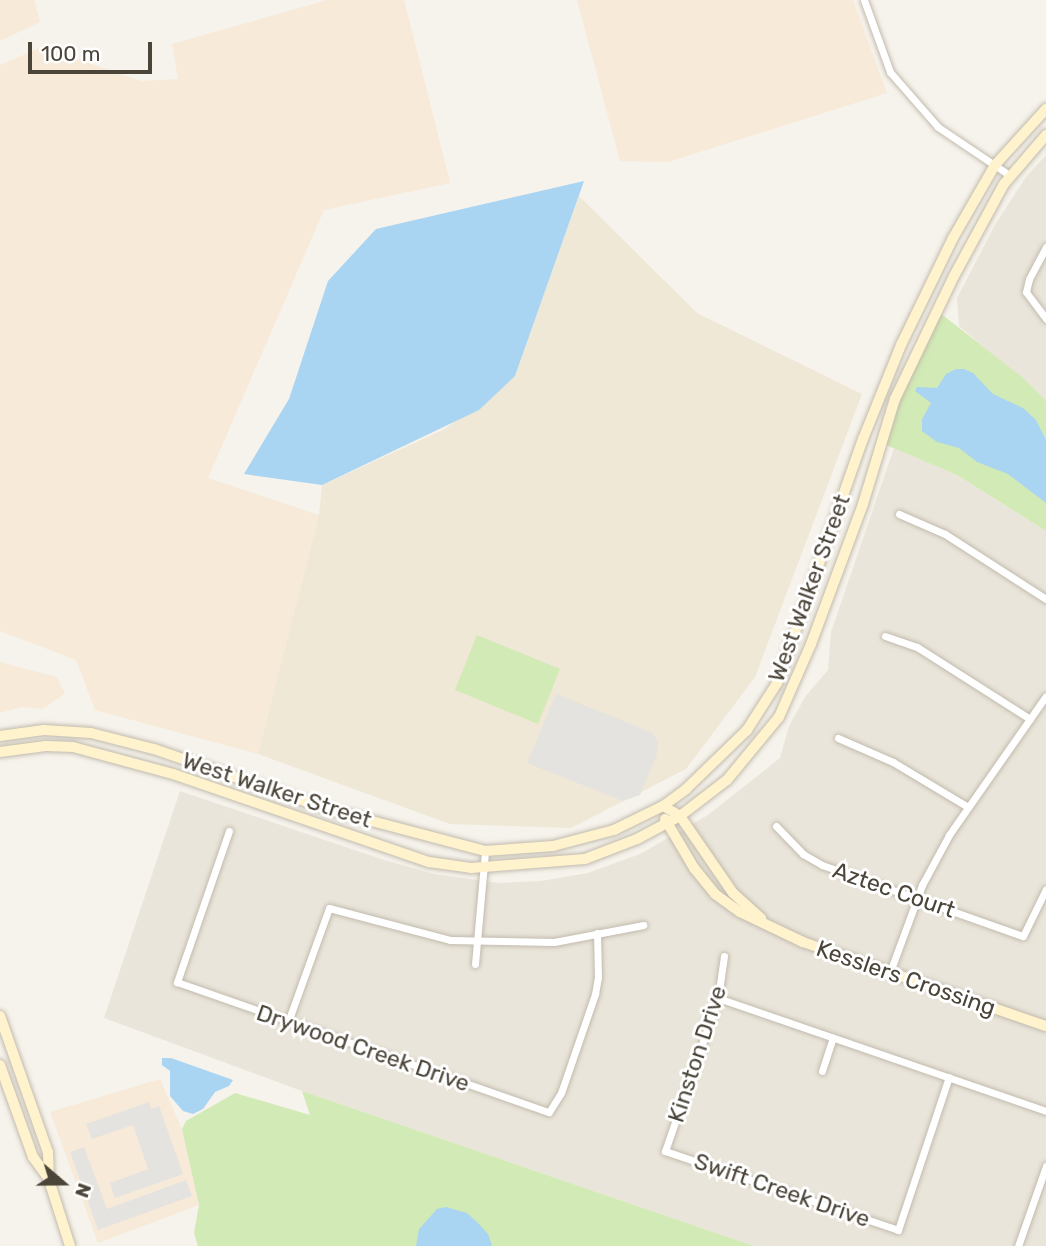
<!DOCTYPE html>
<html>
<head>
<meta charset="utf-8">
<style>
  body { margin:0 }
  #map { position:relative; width:1046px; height:1246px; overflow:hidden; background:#f6f3ec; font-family:Rubik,sans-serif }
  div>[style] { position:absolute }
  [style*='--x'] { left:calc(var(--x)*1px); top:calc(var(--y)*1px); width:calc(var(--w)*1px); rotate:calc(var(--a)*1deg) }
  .residential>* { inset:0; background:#eae5da }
  .commercial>* { inset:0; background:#f7ead8 }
  .education>* { inset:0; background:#efe8d6 }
  .green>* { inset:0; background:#d2eab5 }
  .parking>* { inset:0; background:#e5e3e0 }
  .water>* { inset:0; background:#a9d4f2 }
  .roads { filter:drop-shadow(0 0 2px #c2bbae) drop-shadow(0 0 2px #c2bbae) }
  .street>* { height:7px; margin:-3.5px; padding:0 3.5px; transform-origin:3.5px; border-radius:3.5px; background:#fff }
  .secondary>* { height:10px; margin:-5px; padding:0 5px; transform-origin:5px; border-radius:5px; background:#fff3cd }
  span { translate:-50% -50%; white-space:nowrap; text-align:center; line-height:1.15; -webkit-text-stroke:6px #fff; paint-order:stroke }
  .street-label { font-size:23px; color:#4b4439 }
  .north { position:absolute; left:28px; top:1148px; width:70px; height:70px; -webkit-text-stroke:5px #fff; paint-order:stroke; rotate:110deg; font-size:19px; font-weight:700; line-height:28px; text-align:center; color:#4b4439 }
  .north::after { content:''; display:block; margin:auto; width:24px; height:32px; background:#4b4439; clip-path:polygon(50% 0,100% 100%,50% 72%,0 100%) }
  .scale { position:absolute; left:28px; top:42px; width:124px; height:32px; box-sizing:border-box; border:4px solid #4b4439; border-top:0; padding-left:9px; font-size:21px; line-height:24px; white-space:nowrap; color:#4b4439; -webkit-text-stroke:5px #fff; paint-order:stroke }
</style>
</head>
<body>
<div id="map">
  <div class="residential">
    <div style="clip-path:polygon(1046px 155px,1046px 401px,959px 326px,957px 298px,996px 223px,1026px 177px)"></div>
    <div style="clip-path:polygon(894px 448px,957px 475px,1046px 531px,1046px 1246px,754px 1246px,302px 1091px,104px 1018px,180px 791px,381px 859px,434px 874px,499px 883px,541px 881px,588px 873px,640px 854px,708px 815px,780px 758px,789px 726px,805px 697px,828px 670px,831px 632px)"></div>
  </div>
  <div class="commercial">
    <div style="clip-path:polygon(0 0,34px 0,40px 22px,0 41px)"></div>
    <div style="clip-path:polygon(327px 0,404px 0,450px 183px,324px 210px,208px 478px,319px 515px,258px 754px,95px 710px,76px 660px,0 631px,0 65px,42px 47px,141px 81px,178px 79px,172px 44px)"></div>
    <div style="clip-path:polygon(577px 0,853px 0,887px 93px,668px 162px,620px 161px)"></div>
    <div style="clip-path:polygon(0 662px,57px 677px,65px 694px,42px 709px,21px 707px,0 713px)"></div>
    <div style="clip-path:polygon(160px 1079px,182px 1129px,199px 1205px,98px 1243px,50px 1112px)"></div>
  </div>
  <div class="education">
    <div style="clip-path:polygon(579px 196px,697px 313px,862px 394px,755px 677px,686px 769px,571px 828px,450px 824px,258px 754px,319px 515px,322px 485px,445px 429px,515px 376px)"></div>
  </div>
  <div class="green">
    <div style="clip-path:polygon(940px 313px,1022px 377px,1046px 401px,1046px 531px,957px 475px,884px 444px,897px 403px)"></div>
    <div style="clip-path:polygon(477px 635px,560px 669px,538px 724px,455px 690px)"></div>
    <div style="clip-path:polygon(302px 1091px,754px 1246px,198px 1246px,194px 1233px,199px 1205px,182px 1129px,186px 1121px,235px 1093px,310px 1115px)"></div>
  </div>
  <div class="parking">
    <div style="clip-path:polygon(556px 694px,653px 733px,658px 742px,657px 754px,640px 795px,623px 801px,527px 763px)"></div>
    <div style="clip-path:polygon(149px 1102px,151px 1109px,159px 1106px,183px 1174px,115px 1198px,110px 1183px,148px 1169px,133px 1125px,92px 1139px,86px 1124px)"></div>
    <div style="clip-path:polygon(84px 1147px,107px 1209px,186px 1180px,192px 1196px,98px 1230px,70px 1152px)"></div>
  </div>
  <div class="water">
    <div style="clip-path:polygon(584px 181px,515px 376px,479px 410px,322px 485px,244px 474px,289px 399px,328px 281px,376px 229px)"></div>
    <div style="clip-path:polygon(956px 369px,964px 369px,973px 373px,993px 394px,1023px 408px,1036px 420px,1046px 440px,1046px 503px,1008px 474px,977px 462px,959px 448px,937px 442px,922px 431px,922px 419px,931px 403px,915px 391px,917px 387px,937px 388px,946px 374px)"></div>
    <div style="clip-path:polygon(162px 1058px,171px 1058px,233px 1080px,229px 1086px,215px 1092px,203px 1109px,193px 1114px,183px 1111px,170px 1096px,170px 1071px,162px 1065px)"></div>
    <div style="clip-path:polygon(446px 1207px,467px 1213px,477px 1222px,488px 1234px,492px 1246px,416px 1246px,419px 1229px,437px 1209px)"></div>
  </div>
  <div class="roads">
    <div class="street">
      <div style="--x:864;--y:0;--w:77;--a:70.1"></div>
      <div style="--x:890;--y:72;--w:73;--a:48.9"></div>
      <div style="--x:938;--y:127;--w:88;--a:33.9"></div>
      <div style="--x:1046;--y:247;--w:36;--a:118"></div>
      <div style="--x:1029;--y:279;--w:13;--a:103"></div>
      <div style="--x:1026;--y:292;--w:34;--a:53"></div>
      <div style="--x:899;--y:514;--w:50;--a:23.5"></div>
      <div style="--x:945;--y:534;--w:120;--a:32.8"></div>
      <div style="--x:885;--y:636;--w:34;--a:19"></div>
      <div style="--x:917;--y:647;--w:134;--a:32.5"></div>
      <div style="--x:838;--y:738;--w:60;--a:23.6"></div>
      <div style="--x:893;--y:762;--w:87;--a:31"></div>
      <div style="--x:776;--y:826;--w:39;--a:46"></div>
      <div style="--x:803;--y:854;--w:22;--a:30"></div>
      <div style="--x:822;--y:865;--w:213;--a:19.5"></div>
      <div style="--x:1023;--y:936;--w:52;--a:-63.9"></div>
      <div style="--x:229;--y:831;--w:160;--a:109"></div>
      <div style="--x:177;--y:982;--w:394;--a:19.3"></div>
      <div style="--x:549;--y:1112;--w:22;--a:-58"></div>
      <div style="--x:561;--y:1093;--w:105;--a:-71"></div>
      <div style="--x:595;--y:994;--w:17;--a:-80"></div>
      <div style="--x:598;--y:977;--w:44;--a:-91.3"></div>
      <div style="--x:724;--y:956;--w:42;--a:98.1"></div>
      <div style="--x:718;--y:998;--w:162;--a:109.1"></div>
      <div style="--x:665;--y:1151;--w:246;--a:18.7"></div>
      <div style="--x:898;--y:1230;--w:161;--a:-71.6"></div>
      <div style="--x:475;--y:964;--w:113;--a:-84.9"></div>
      <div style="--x:890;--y:972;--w:93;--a:-69.8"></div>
      <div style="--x:922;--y:885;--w:57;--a:-61.6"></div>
      <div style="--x:949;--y:835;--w:169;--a:-55.1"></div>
      <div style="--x:718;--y:998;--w:347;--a:19"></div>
      <div style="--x:288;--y:1022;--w:121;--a:-70.2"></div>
      <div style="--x:329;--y:908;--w:125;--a:14.8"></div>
      <div style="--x:450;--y:940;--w:104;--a:1.1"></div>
      <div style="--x:554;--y:942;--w:91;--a:-10.8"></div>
      <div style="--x:822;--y:1071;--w:35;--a:-72"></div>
      <div style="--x:1018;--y:1246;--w:85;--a:-70.7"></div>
    </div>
    <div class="secondary">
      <div style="--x:0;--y:736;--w:44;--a:-7.8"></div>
      <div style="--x:44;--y:730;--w:47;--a:3.7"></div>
      <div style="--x:91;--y:733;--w:65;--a:14.3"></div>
      <div style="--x:154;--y:749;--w:186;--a:19.1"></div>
      <div style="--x:330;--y:810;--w:160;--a:14.8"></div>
      <div style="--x:485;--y:851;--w:68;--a:-4.2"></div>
      <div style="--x:553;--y:846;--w:63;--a:-14.7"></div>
      <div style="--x:614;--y:830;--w:55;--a:-26.1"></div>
      <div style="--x:663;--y:806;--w:29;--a:-36"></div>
      <div style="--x:686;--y:789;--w:85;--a:-44"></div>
      <div style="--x:747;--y:730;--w:56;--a:-57.4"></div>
      <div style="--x:777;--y:683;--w:259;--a:-70.6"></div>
      <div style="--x:863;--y:439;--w:101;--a:-68"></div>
      <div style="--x:901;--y:345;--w:119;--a:-64.1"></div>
      <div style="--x:953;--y:238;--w:84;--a:-60.1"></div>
      <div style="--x:995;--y:165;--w:76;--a:-47.7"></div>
      <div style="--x:0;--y:752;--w:46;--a:-7.4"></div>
      <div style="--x:46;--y:746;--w:27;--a:2"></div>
      <div style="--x:73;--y:747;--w:104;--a:15.1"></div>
      <div style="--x:173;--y:774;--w:271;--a:19"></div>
      <div style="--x:429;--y:862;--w:42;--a:8.1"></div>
      <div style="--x:471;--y:868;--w:114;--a:-4.5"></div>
      <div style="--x:585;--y:859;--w:56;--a:-21"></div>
      <div style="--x:637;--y:839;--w:49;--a:-28.1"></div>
      <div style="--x:680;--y:816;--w:59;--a:-37.5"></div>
      <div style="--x:727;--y:780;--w:82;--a:-50.5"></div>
      <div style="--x:779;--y:717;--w:80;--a:-66.3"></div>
      <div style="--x:811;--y:644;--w:149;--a:-69.6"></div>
      <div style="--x:863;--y:504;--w:110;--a:-73.1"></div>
      <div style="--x:895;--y:399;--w:136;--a:-64.4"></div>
      <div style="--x:954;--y:276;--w:105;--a:-61.5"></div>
      <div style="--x:1004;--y:184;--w:65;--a:-49.4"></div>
      <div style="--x:663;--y:806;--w:20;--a:30"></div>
      <div style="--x:680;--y:816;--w:93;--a:55.5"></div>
      <div style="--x:733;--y:893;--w:38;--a:42"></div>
      <div style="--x:665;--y:819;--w:57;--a:59.4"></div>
      <div style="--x:694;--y:868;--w:33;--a:51"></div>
      <div style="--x:715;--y:894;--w:31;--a:36"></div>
      <div style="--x:740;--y:912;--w:70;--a:25.5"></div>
      <div style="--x:803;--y:942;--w:257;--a:19.1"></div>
      <div style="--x:0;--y:1016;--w:144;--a:70.6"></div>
      <div style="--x:48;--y:1152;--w:28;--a:88"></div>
      <div style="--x:49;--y:1180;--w:69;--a:72.3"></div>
      <div style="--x:0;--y:1065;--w:98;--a:70.3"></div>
      <div style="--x:33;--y:1157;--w:26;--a:54"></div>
    </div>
  </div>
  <div class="street-label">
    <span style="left:809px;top:588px;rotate:-70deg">West Walker Street</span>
    <span style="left:277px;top:790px;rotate:18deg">West Walker Street</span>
    <span style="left:894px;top:890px;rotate:19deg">Aztec Court</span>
    <span style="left:906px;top:978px;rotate:19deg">Kesslers Crossing</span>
    <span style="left:363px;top:1048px;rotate:19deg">Drywood Creek Drive</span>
    <span style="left:697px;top:1054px;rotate:-72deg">Kinston Drive</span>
    <span style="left:782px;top:1190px;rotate:19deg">Swift Creek Drive</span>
  </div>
  <div class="north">N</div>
  <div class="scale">100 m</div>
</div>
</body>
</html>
